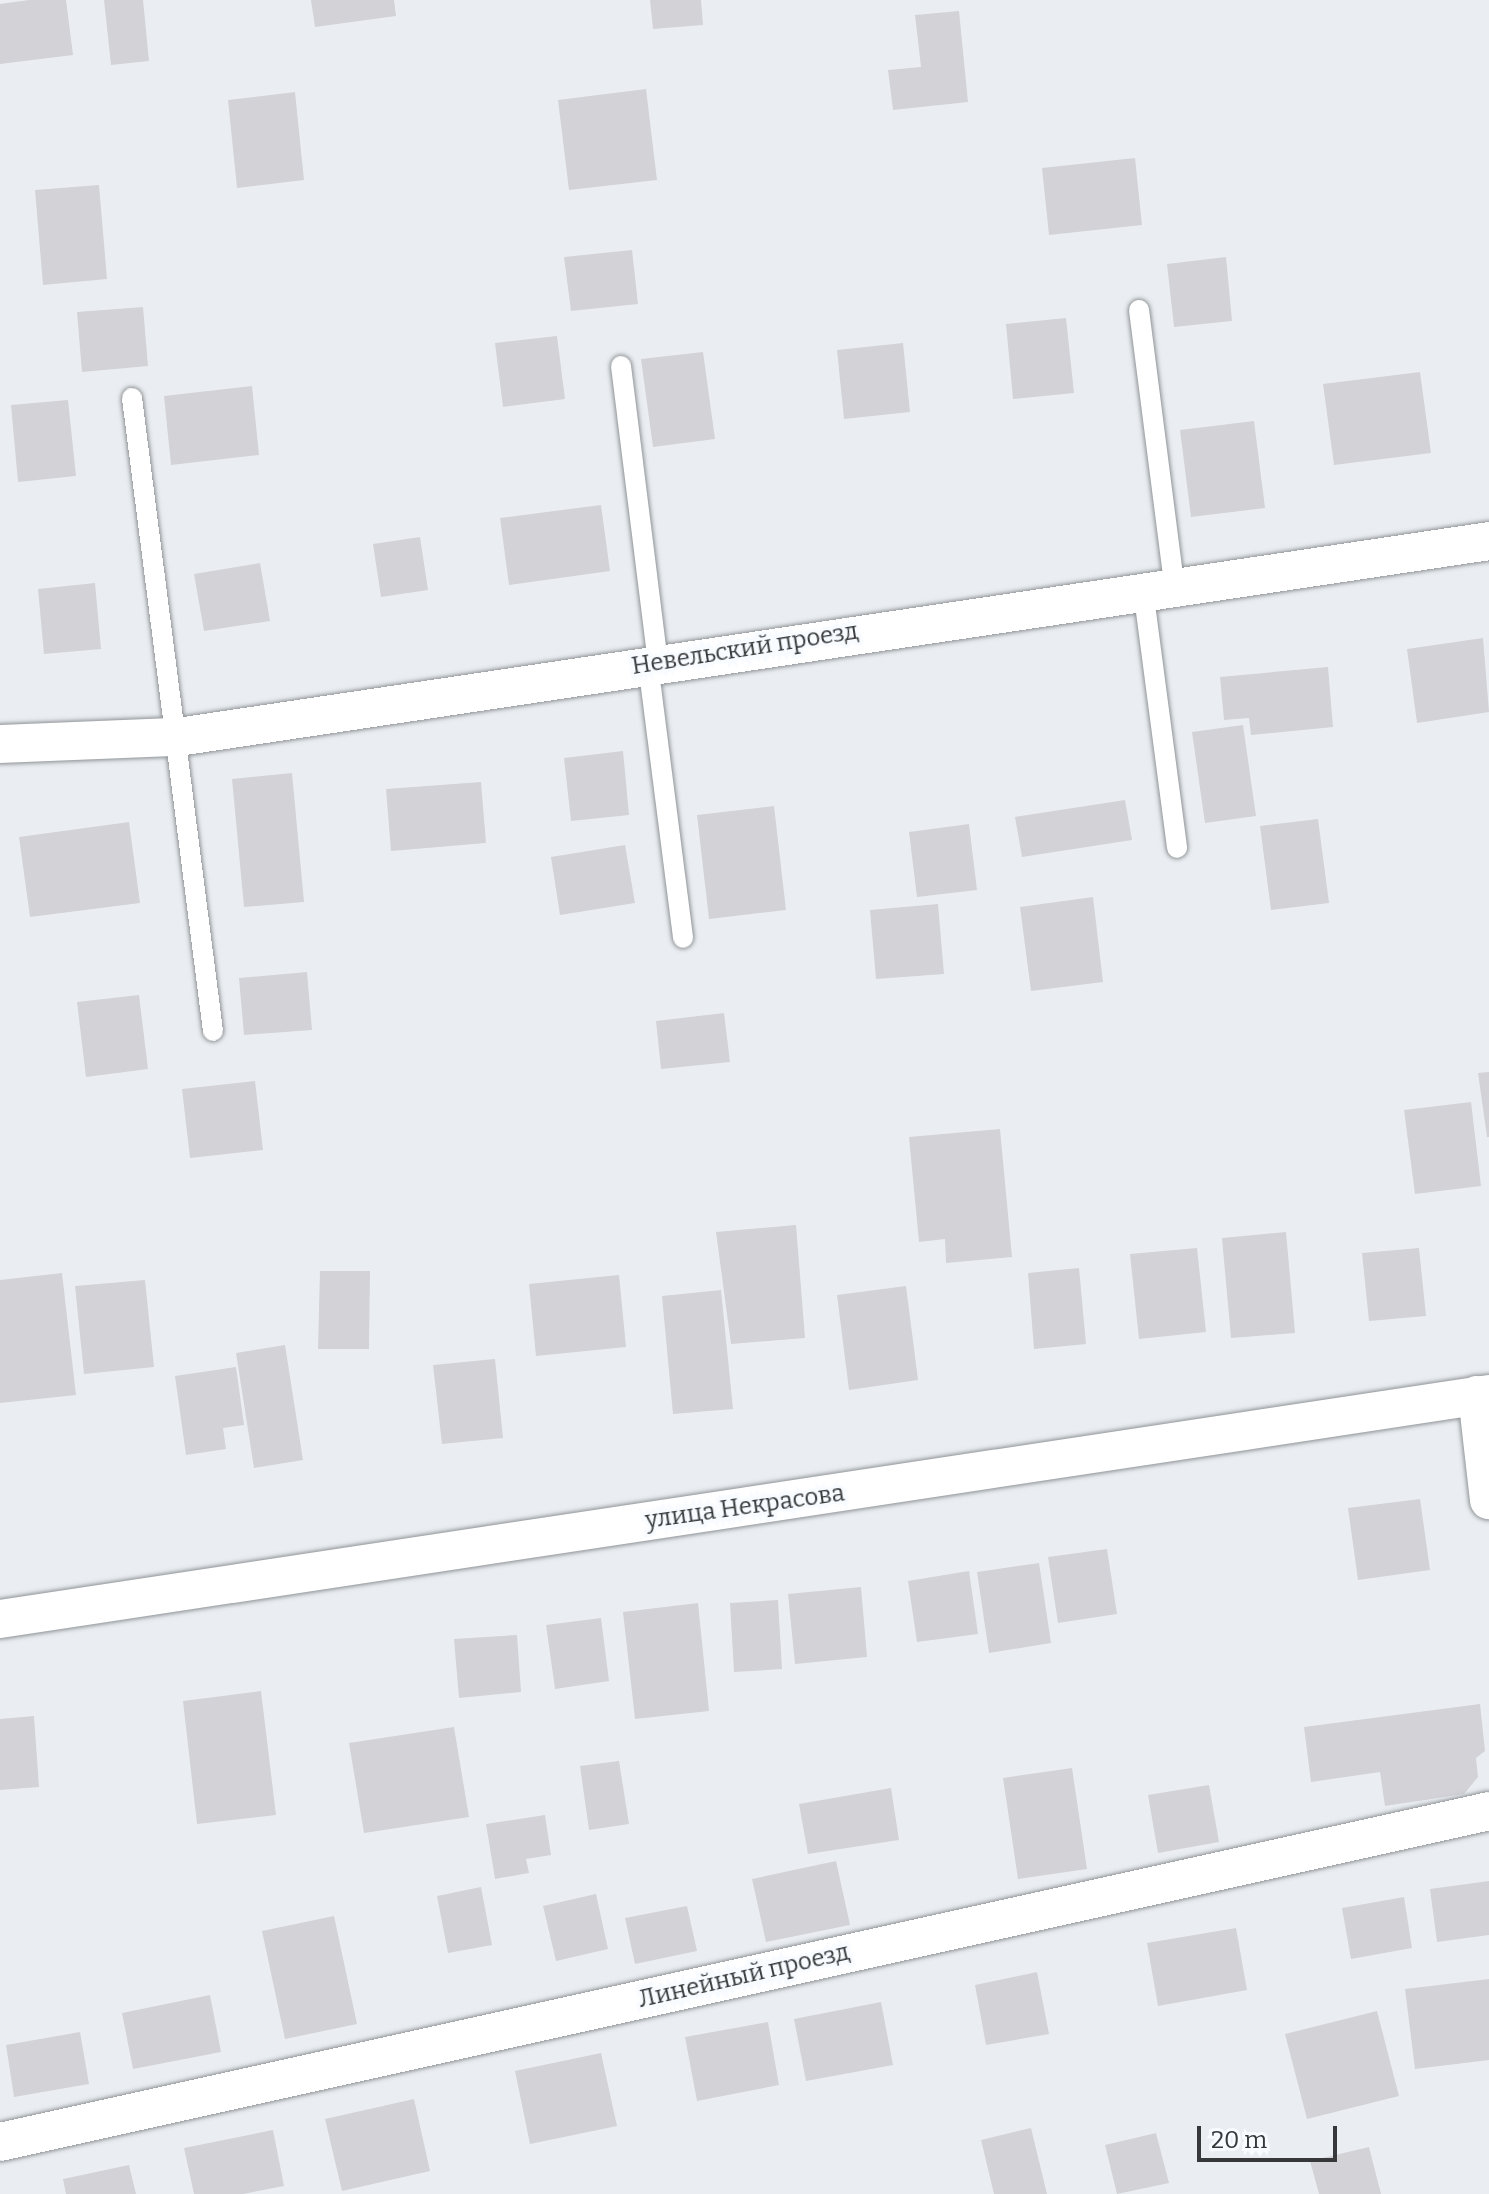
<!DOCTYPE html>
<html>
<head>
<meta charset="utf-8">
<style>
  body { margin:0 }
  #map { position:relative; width:1489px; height:2194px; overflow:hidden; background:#eaeef2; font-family:Bitter,serif }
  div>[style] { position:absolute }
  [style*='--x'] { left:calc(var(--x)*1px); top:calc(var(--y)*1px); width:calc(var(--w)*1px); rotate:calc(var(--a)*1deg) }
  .building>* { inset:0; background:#d2d2d7 }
  .roads { filter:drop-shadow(0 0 2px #909497) drop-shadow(0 0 2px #909497) }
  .lane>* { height:20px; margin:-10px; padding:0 10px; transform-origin:10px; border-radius:10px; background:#fff }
  .street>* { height:38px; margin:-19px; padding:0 19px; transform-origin:19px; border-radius:19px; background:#fff }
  span { translate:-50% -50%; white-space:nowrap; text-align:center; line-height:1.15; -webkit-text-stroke:7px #f8fbff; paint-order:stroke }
  .street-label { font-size:24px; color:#363839 }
  .scale { position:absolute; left:1197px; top:2126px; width:140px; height:36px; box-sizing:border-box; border:4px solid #363839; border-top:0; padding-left:10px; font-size:24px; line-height:28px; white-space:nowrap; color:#363839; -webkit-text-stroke:6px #f8fbff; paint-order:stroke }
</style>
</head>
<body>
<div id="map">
  <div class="building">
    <div style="clip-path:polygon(29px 0,66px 0,73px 55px,0 64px,0 4px)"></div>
    <div style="clip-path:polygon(104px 0,143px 0,149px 61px,111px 65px)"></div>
    <div style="clip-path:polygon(311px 0,394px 0,396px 16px,315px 27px)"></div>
    <div style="clip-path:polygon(650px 0,701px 0,703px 25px,653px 29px)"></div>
    <div style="clip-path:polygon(959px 11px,968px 102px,893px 110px,888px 70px,921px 67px,915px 15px)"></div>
    <div style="clip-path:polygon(646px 89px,657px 180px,569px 190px,558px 100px)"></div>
    <div style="clip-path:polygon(295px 92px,304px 180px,237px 188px,228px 100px)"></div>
    <div style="clip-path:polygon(1135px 158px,1142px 225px,1049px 235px,1042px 168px)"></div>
    <div style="clip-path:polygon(99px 185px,107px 279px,43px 285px,35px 190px)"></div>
    <div style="clip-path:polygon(632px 250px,638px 304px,571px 311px,564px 257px)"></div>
    <div style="clip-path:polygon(1226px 257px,1232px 321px,1174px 327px,1167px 264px)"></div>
    <div style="clip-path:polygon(143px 307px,148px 366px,82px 372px,77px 312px)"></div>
    <div style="clip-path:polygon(1066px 318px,1074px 393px,1013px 399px,1006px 324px)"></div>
    <div style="clip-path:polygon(557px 336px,565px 399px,503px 407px,495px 343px)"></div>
    <div style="clip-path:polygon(903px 343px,910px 412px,844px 419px,837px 350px)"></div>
    <div style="clip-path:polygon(703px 352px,715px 439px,653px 447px,641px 359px)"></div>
    <div style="clip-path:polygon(1420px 372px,1431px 453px,1334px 465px,1323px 384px)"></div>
    <div style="clip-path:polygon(252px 386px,259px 455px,171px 465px,164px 396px)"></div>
    <div style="clip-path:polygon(68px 400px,76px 476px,18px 482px,11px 405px)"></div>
    <div style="clip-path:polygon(1254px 421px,1265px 508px,1191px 517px,1180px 430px)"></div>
    <div style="clip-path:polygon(601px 505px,610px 571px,509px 585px,500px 518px)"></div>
    <div style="clip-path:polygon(420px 537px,428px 590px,381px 597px,373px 544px)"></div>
    <div style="clip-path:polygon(260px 563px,270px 621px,204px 631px,194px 574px)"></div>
    <div style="clip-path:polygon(95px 583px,101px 649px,44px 654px,38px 589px)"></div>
    <div style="clip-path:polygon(1483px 638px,1489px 712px,1417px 723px,1407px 649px)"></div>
    <div style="clip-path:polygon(1328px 667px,1333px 727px,1251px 735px,1249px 718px,1224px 720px,1220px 677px)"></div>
    <div style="clip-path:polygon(1243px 725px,1256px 816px,1205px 823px,1192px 732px)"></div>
    <div style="clip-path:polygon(623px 751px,629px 815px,571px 821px,564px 758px)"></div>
    <div style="clip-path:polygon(292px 773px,304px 902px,244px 907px,232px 779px)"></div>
    <div style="clip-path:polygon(481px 782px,486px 843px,391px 851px,386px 789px)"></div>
    <div style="clip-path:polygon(1125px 800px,1132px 840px,1022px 857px,1015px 817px)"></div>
    <div style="clip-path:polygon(774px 806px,786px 910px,709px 919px,697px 815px)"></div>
    <div style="clip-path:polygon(1318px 819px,1329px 903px,1271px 910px,1260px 826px)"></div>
    <div style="clip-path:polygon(129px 822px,140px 903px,30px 917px,19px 837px)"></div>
    <div style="clip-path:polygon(969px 824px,977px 890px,917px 897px,909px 832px)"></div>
    <div style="clip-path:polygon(625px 845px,635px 903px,560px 915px,551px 857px)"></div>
    <div style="clip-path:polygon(1093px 897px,1103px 982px,1031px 991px,1020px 907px)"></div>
    <div style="clip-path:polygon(938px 904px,944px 974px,876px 979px,870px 910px)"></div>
    <div style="clip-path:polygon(307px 972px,312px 1030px,244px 1035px,239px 978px)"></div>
    <div style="clip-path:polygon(139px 995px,148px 1069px,86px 1077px,77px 1002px)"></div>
    <div style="clip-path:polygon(724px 1013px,730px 1062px,661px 1069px,656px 1021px)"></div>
    <div style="clip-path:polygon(1489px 1072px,1489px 1137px,1487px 1137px,1478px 1073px)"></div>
    <div style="clip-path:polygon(255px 1081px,263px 1150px,190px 1158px,182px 1089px)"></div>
    <div style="clip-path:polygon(1471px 1102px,1481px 1186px,1415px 1194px,1404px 1110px)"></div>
    <div style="clip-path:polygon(1000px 1129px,1012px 1257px,946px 1263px,945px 1239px,919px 1242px,909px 1137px)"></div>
    <div style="clip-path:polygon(796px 1225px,805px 1338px,731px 1344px,716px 1232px)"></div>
    <div style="clip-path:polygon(1286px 1232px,1295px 1333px,1231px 1338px,1222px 1238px)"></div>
    <div style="clip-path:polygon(1197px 1248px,1206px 1332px,1139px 1339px,1130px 1254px)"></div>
    <div style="clip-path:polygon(1419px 1248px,1426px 1316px,1369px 1321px,1362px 1253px)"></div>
    <div style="clip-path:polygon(1079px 1268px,1086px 1344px,1034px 1349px,1028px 1273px)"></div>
    <div style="clip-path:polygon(320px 1271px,370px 1271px,369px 1349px,318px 1349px)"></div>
    <div style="clip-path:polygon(62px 1273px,76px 1395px,0 1403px,0 1280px)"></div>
    <div style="clip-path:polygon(619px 1275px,626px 1347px,536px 1356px,529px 1284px)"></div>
    <div style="clip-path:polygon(145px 1280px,154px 1367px,84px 1374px,75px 1286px)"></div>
    <div style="clip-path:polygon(906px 1286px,918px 1380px,849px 1390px,837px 1295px)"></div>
    <div style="clip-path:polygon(721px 1290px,733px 1409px,673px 1414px,662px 1296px)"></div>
    <div style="clip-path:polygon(285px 1345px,303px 1460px,254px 1468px,236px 1353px)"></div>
    <div style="clip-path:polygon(495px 1359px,503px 1438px,442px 1444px,433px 1365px)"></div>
    <div style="clip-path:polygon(236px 1367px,244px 1425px,223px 1428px,226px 1449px,186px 1455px,175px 1376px)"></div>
    <div style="clip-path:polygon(1420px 1499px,1430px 1570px,1358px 1580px,1348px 1508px)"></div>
    <div style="clip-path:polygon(1107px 1549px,1117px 1614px,1058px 1623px,1048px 1557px)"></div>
    <div style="clip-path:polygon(1039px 1563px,1051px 1643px,989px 1653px,977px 1572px)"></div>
    <div style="clip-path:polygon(969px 1571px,978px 1634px,917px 1642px,908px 1581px)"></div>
    <div style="clip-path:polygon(861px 1587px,867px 1657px,795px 1664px,788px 1594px)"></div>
    <div style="clip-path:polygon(778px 1600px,782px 1669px,734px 1672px,730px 1603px)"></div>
    <div style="clip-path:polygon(698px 1603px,709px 1711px,635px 1719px,623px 1612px)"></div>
    <div style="clip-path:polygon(601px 1618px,609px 1681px,555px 1689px,546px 1625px)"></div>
    <div style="clip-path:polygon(517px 1635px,521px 1692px,459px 1698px,454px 1639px)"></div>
    <div style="clip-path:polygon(261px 1691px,276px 1815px,197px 1824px,183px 1701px)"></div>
    <div style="clip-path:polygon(1480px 1704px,1485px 1751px,1476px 1758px,1478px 1777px,1464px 1794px,1385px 1806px,1380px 1772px,1311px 1782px,1304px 1727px)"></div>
    <div style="clip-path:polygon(34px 1716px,39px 1787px,0 1790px,0 1719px)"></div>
    <div style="clip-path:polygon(454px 1727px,469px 1817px,364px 1833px,349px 1743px)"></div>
    <div style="clip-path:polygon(619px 1761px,629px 1824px,589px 1830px,580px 1766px)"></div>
    <div style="clip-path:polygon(1072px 1768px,1087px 1869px,1018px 1879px,1003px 1778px)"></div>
    <div style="clip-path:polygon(1209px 1785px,1219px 1842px,1158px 1853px,1148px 1795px)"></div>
    <div style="clip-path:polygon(891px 1788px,899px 1840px,808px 1854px,799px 1804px)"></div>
    <div style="clip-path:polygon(545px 1815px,551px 1855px,526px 1859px,529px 1873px,495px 1879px,486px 1824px)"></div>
    <div style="clip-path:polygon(836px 1861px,850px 1925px,766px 1942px,752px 1879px)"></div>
    <div style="clip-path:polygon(1489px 1881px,1489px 1935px,1437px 1942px,1430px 1889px)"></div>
    <div style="clip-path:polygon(481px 1887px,492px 1945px,448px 1953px,437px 1896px)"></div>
    <div style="clip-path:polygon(596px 1894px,608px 1949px,556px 1961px,543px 1906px)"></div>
    <div style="clip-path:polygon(1404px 1897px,1412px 1948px,1351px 1959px,1342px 1908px)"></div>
    <div style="clip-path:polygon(687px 1906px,697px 1951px,635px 1964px,625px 1918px)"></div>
    <div style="clip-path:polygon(334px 1916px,357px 2024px,285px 2039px,262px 1931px)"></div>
    <div style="clip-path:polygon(1236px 1928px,1247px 1990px,1158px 2006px,1147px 1943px)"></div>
    <div style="clip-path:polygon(1037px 1972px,1049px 2034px,986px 2045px,975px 1985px)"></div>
    <div style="clip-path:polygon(1489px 1979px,1489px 2060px,1415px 2069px,1405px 1989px)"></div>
    <div style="clip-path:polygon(210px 1995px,221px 2052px,133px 2069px,122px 2013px)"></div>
    <div style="clip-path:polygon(881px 2002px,893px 2065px,806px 2081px,794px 2019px)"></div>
    <div style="clip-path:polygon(1377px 2011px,1399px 2096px,1307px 2119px,1285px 2034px)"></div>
    <div style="clip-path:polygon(768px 2022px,779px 2085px,697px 2101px,685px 2037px)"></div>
    <div style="clip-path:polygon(80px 2032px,89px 2084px,14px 2097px,6px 2045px)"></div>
    <div style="clip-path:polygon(601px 2053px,617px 2126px,530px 2144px,515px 2071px)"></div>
    <div style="clip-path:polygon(414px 2099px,430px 2171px,342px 2191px,325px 2119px)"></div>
    <div style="clip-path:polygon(1031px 2128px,1047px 2194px,994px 2194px,981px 2140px)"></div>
    <div style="clip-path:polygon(273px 2130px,284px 2186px,243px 2194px,194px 2194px,184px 2148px)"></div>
    <div style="clip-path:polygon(1156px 2133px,1169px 2183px,1117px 2194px,1105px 2145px)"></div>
    <div style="clip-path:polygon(1369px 2147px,1381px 2194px,1319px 2194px,1310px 2161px)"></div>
    <div style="clip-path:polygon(129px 2165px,136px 2194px,66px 2194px,63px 2179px)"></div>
  </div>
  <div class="roads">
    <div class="lane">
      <div style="--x:1139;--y:310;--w:277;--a:82.7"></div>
      <div style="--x:621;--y:366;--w:298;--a:82.9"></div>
      <div style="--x:132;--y:398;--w:638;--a:82.71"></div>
      <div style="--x:1143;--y:589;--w:261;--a:82.5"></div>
      <div style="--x:648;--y:664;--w:276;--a:82.7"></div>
    </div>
    <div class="street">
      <div style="--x:0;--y:744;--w:178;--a:-2.3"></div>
      <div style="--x:178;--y:737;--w:1326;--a:-8.5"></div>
      <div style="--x:1477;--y:1395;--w:106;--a:83.5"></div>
      <div style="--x:0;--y:1619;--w:1506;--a:-8.59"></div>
      <div style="--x:0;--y:2142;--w:1525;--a:-12.53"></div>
    </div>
  </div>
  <div class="street-label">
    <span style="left:745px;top:649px;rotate:-9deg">Невельский проезд</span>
    <span style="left:745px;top:1507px;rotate:-8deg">улица Некрасова</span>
    <span style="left:744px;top:1976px;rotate:-13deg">Линейный проезд</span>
  </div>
  <div class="scale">20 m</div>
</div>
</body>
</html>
